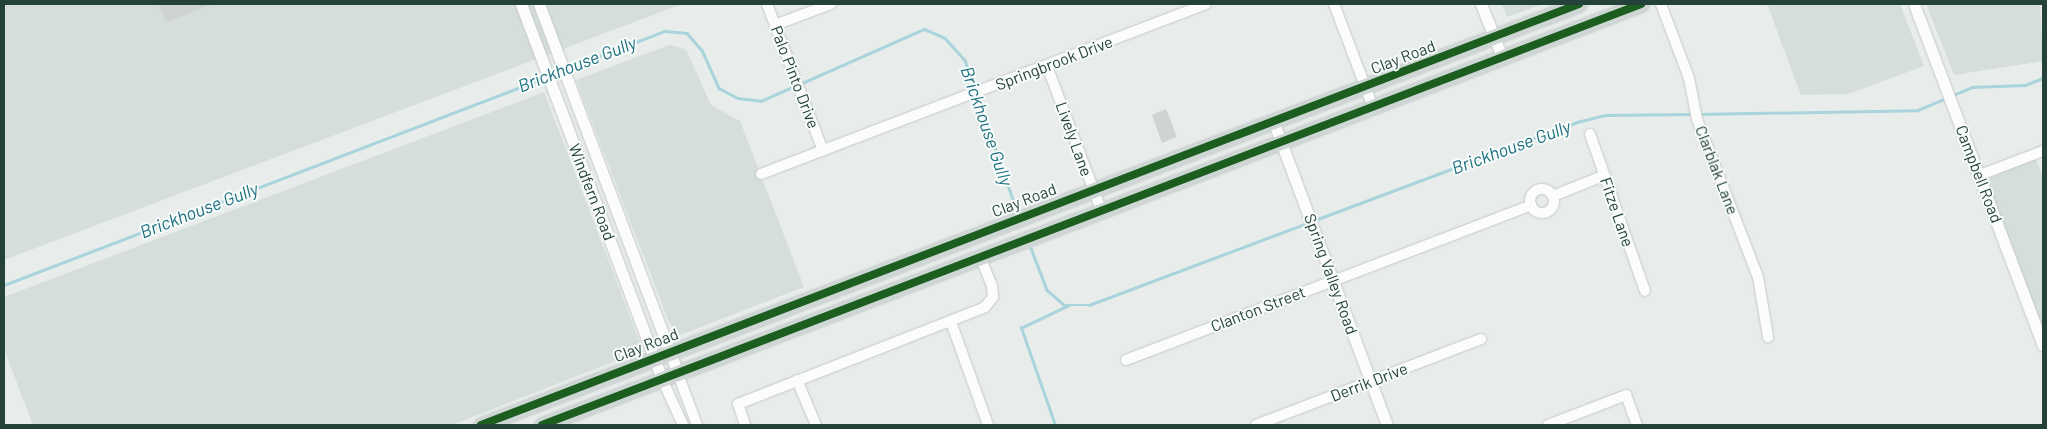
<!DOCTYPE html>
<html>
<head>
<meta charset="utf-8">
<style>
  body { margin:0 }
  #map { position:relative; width:2047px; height:429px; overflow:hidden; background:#e8edeb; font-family:Barlow,sans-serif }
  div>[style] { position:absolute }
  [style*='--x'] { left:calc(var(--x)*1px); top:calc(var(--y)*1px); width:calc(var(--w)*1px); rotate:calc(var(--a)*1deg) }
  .built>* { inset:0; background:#d6dedb }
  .stream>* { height:2.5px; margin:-1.25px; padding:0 1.25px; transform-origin:1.25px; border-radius:1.25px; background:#a9d4db }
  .building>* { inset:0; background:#cfd4d2 }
  .roads { filter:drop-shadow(0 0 1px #c5cac8) drop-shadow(0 0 1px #c5cac8) }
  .minor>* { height:10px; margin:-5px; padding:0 5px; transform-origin:5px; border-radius:5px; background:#fcfcfc }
  .minor>.ring { margin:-5px; padding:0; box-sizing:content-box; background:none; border:10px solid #fcfcfc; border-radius:50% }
  .tertiary>* { height:11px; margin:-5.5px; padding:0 5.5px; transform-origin:5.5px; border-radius:5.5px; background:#fcfcfc }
  .primary>* { height:15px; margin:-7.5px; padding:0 7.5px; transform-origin:7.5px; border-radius:7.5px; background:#cfd7d5 }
  .cycleway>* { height:8px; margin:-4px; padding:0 4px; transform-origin:4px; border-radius:4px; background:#1b5e20 }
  span { translate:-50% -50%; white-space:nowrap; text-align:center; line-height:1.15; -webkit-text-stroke:4px #f7fbf9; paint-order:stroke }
  .street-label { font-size:16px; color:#24423a }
  .water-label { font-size:18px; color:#1c6f80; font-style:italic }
  .frame { position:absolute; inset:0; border:5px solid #24423a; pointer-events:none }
</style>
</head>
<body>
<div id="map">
  <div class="built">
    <div style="clip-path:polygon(4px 4px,682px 4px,4px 260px)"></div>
    <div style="clip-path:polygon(1502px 4px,1543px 4px,1507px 17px)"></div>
    <div style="clip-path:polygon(1767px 4px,1900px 4px,1924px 66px,1848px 94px,1801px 95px)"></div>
    <div style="clip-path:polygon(1926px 4px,2040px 4px,2043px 61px,1954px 75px)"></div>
    <div style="clip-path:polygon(669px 45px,686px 49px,711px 105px,740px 121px,804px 287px,678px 336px,669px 322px,576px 80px)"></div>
    <div style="clip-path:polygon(544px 92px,642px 348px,631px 355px,452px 425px,33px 425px,4px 349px,4px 297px)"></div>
    <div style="clip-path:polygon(2036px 159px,2043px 177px,2043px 331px,1985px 178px)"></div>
  </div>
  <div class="stream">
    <div style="--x:568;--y:68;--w:104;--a:-20.9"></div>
    <div style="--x:665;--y:31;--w:22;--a:5"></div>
    <div style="--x:687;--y:33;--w:23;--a:49"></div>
    <div style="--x:702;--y:50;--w:42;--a:65.9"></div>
    <div style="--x:719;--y:88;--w:21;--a:28"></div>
    <div style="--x:738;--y:98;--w:23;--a:7"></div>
    <div style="--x:761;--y:101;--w:37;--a:-24"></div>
    <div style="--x:800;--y:84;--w:136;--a:-23.9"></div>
    <div style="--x:924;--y:29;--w:23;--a:23"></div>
    <div style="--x:945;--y:38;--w:30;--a:48"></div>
    <div style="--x:965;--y:60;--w:31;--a:71"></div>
    <div style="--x:977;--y:95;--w:123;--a:71"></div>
    <div style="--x:1951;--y:96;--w:23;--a:-23"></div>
    <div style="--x:1972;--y:87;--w:53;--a:-2.2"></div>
    <div style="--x:2025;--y:85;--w:19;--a:-21"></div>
    <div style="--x:1699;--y:114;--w:219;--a:-1"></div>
    <div style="--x:1918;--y:110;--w:30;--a:-23"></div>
    <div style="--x:1315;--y:220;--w:280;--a:-20.5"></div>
    <div style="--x:1577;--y:122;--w:30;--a:-14"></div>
    <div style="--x:1606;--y:115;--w:87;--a:-0.7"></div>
    <div style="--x:1031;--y:248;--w:45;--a:69.1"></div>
    <div style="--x:1047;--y:290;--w:23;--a:41"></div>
    <div style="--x:1064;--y:305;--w:25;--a:0"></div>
    <div style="--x:1089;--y:305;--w:233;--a:-20.6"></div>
    <div style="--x:4;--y:285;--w:578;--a:-20.97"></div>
    <div style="--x:1055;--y:425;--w:103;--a:-109.3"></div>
    <div style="--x:1021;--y:328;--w:53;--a:-25.6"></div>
  </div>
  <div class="building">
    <div style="clip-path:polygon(158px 4px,213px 4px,166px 22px)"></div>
    <div style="clip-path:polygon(1166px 109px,1177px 137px,1162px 143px,1152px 115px)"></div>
  </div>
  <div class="roads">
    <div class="minor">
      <div style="--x:767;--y:4;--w:157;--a:69.1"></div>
      <div style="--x:1334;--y:4;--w:110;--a:69.3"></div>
      <div style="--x:1661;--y:4;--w:79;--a:69.3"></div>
      <div style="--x:1689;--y:78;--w:42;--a:79"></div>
      <div style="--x:1697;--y:119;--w:169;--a:68.9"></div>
      <div style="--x:1758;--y:277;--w:61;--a:80.5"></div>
      <div style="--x:775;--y:25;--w:60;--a:-20.6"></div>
      <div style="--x:1047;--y:66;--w:156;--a:69.4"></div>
      <div style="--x:1590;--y:134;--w:166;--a:70.7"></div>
      <div style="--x:761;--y:174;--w:476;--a:-20.9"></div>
      <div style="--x:1980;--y:175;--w:67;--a:-20.9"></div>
      <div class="ring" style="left:1530px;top:189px;width:14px;height:14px"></div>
      <div style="--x:1553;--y:196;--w:56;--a:-22"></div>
      <div style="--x:951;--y:322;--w:109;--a:70.2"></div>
      <div style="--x:1126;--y:360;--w:434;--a:-20.9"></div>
      <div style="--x:678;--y:374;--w:54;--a:69.6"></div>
      <div style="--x:662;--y:379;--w:51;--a:65.5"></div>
      <div style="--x:797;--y:380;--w:49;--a:67.1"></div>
      <div style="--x:745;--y:425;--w:22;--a:-108"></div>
      <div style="--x:738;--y:404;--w:265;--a:-21.4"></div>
      <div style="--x:985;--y:307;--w:13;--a:-51"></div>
      <div style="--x:993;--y:297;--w:11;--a:-95"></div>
      <div style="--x:992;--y:286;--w:31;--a:-112"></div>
      <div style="--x:1256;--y:425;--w:241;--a:-20.9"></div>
      <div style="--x:1548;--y:425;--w:84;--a:-21"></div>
      <div style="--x:1626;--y:395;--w:32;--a:70"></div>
    </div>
    <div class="tertiary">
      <div style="--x:521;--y:4;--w:401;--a:69.4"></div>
      <div style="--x:539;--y:4;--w:395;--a:69.4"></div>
      <div style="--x:1481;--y:4;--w:57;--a:68.4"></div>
      <div style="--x:1914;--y:4;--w:365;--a:69.3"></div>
      <div style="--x:1274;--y:123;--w:322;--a:69.5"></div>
    </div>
    <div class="primary">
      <div style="--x:481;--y:425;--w:1176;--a:-20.98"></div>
      <div style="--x:542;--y:425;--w:1177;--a:-20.96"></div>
    </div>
  </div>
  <div class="cycleway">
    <div style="--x:481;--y:425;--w:1176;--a:-20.98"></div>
    <div style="--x:542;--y:425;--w:1177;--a:-20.96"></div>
  </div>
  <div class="street-label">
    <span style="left:1403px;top:57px;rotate:-21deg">Clay Road</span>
    <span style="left:1054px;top:63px;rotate:-21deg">Springbrook Drive</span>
    <span style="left:795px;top:77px;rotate:69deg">Palo Pinto Drive</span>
    <span style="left:1074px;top:139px;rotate:70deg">Lively Lane</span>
    <span style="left:1717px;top:170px;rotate:69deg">Clarblak Lane</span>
    <span style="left:1979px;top:174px;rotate:69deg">Campbell Road</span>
    <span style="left:592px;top:192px;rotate:69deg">Windfern Road</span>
    <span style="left:1024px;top:200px;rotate:-21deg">Clay Road</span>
    <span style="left:1617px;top:212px;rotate:71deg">Fitze Lane</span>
    <span style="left:1331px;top:274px;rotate:70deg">Spring Valley Road</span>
    <span style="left:1258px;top:309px;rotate:-21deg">Clanton Street</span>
    <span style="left:646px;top:345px;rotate:-21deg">Clay Road</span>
    <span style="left:1369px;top:382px;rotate:-21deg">Derrik Drive</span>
  </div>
  <div class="water-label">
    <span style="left:577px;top:64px;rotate:-21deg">Brickhouse Gully</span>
    <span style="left:987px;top:126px;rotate:71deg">Brickhouse Gully</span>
    <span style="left:1511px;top:147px;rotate:-20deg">Brickhouse Gully</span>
    <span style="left:199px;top:210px;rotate:-21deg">Brickhouse Gully</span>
  </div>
  <div class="frame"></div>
</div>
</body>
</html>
